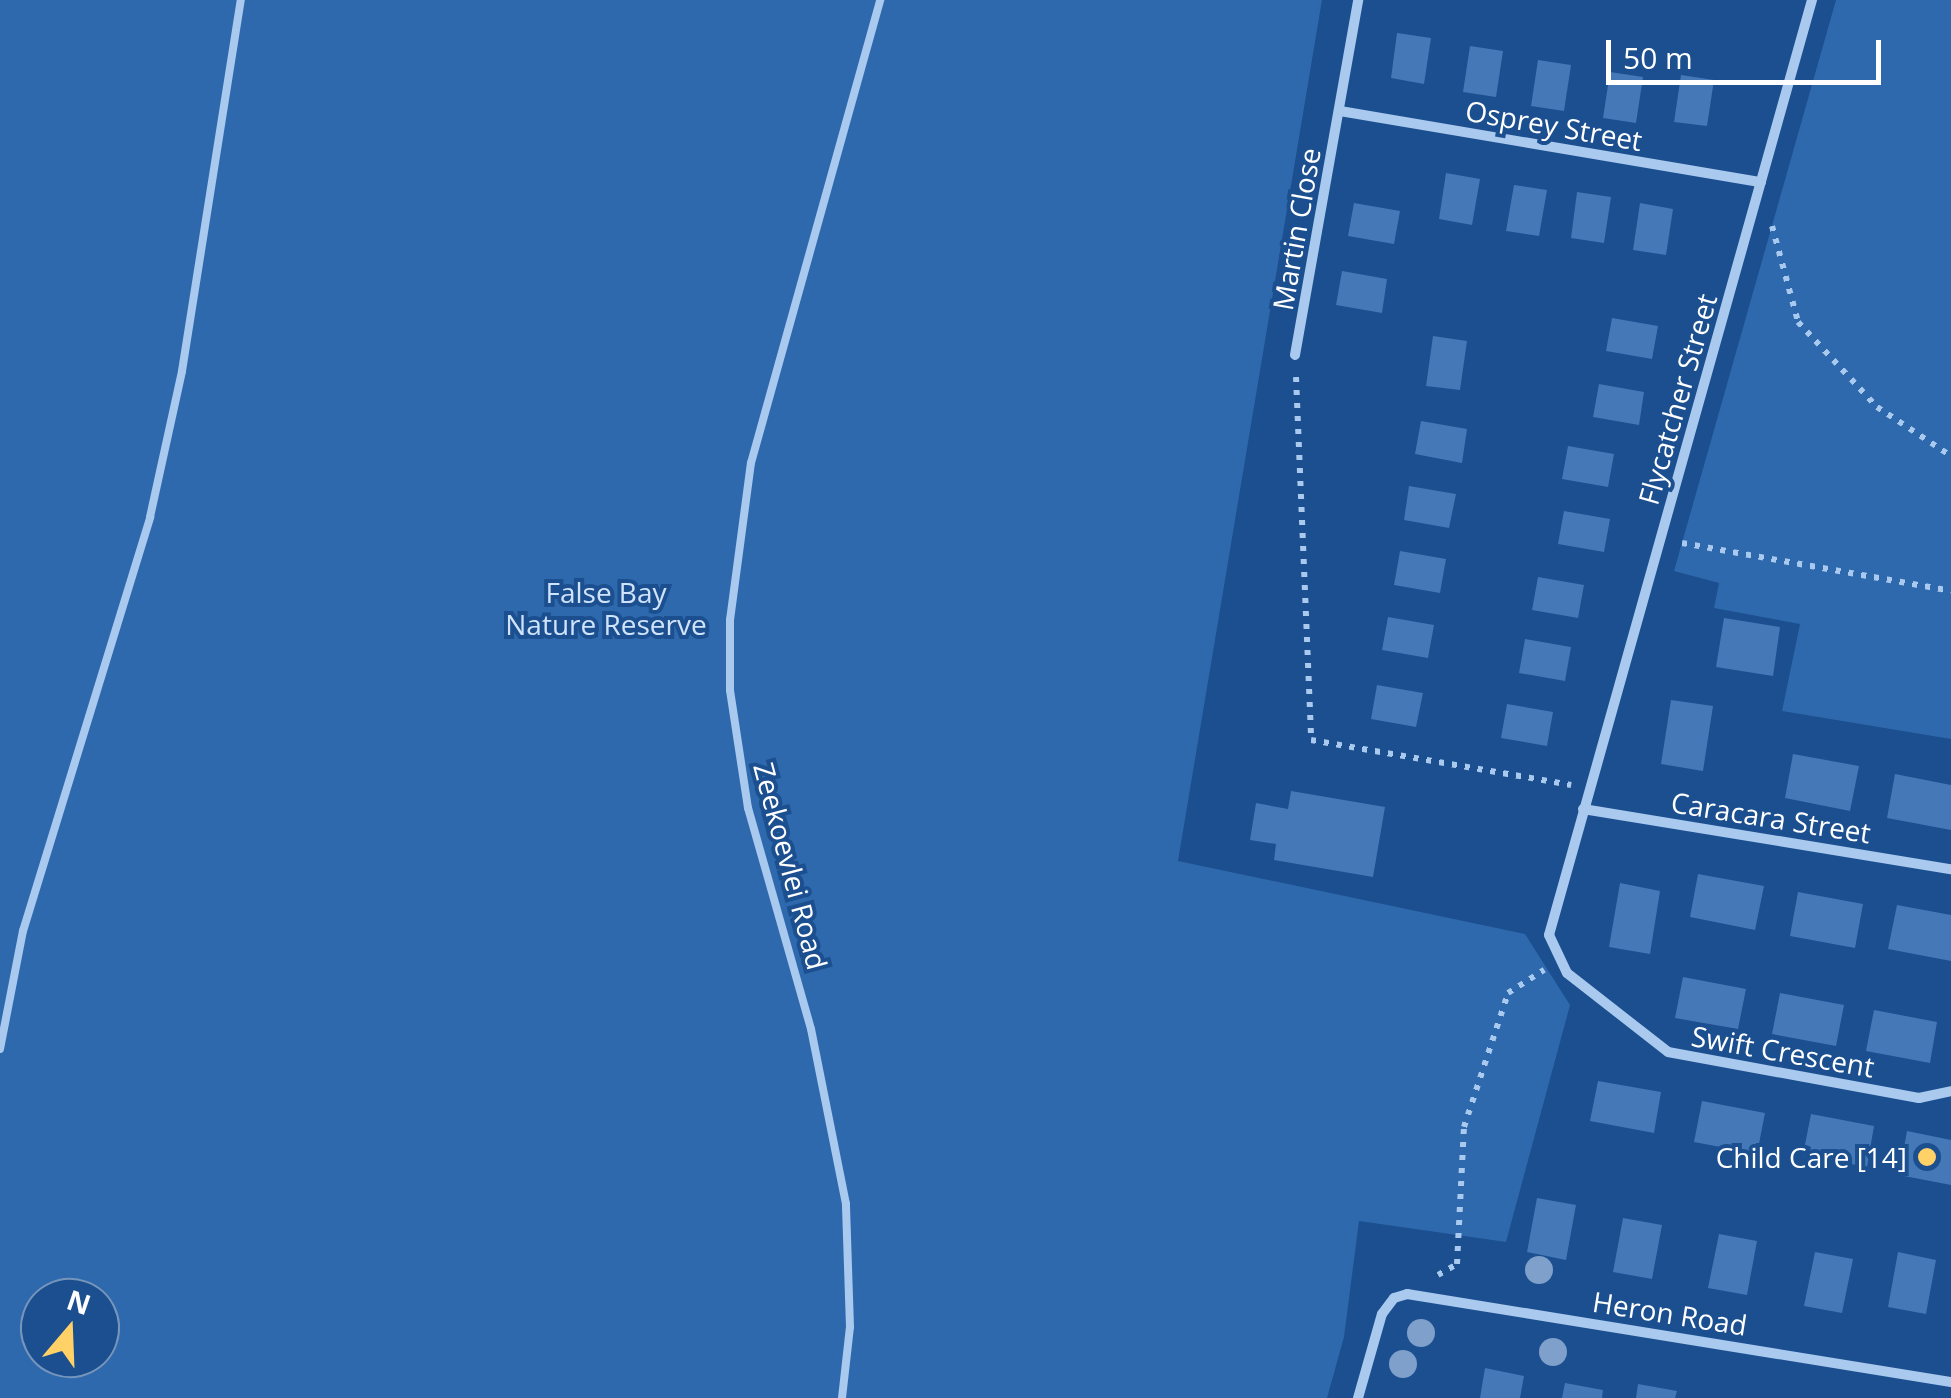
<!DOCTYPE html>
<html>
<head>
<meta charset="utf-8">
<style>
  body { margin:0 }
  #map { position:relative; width:1951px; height:1398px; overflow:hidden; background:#1b4f8f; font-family:"Open Sans",sans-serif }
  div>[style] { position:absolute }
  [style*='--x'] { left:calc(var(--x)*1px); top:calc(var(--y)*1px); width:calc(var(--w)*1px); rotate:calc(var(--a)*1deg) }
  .green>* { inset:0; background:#2e69ad }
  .building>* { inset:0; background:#4478b7 }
  .path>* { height:6px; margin-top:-3px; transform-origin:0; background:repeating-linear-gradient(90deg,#a9c9ee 0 5px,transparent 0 13px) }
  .service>* { height:8px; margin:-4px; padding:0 4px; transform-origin:4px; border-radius:4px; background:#a9c9ee }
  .minor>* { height:10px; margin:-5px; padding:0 5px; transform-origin:5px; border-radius:5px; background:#a9c9ee }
  .trees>* { width:28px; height:28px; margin:-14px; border-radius:50%; background:#7ea0ca }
  .dots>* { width:28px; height:28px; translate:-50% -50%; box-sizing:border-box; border:5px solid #1b4f8f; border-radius:50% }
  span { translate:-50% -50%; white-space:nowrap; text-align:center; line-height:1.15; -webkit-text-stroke:8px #1b4f8f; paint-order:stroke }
  .street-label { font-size:28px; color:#fff }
  .park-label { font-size:28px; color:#cfe3fa }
  .poi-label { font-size:28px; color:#fff }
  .right { translate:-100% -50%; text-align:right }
  .north { position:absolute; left:20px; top:1278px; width:100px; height:100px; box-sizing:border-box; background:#1b4f8f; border:2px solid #7695bc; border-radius:50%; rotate:19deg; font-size:28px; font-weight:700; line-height:40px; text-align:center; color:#fff }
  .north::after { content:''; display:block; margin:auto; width:35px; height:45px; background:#ffd166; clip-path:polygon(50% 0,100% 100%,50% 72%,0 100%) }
  .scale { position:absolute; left:1606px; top:40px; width:275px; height:45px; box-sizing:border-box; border:5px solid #fff; border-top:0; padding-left:12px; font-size:30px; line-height:35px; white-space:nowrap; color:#fff; -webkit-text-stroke:8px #1b4f8f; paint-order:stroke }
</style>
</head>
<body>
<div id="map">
  <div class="green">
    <div style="clip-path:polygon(evenodd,0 0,1322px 0,1178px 861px,1525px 934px,1570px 1005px,1506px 1242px,1359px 1221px,1344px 1337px,1327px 1398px,0 1398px,0 0,40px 1298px,100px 1298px,100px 1358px,40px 1358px,40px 1298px)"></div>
    <div style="clip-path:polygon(1836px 0,1951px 0,1951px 739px,1782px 711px,1800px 624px,1714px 608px,1719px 583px,1674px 571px)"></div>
  </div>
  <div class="building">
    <div style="clip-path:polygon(1397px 33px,1431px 38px,1424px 84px,1391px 78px)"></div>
    <div style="clip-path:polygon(1470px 46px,1503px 51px,1496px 97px,1463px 92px)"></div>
    <div style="clip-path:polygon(1538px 60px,1571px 65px,1564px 111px,1531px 106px)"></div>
    <div style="clip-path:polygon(1610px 72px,1643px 77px,1636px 123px,1603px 118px)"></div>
    <div style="clip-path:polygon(1681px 75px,1714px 80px,1707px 126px,1674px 122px)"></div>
    <div style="clip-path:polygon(1446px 173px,1480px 179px,1472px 225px,1439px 219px)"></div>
    <div style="clip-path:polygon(1514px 185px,1547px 190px,1539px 236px,1506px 231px)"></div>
    <div style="clip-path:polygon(1577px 192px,1611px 197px,1604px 243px,1571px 238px)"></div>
    <div style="clip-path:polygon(1354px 203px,1400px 211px,1394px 244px,1348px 236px)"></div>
    <div style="clip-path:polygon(1640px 203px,1673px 209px,1666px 255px,1633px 250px)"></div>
    <div style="clip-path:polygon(1342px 271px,1387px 279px,1382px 313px,1336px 305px)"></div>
    <div style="clip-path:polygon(1612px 318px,1658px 326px,1652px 359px,1606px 351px)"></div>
    <div style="clip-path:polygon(1433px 336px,1467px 341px,1460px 390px,1426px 386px)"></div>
    <div style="clip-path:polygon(1599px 384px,1644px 392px,1639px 425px,1593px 417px)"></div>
    <div style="clip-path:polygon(1421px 421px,1467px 429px,1462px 463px,1415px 454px)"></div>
    <div style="clip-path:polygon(1568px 446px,1614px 454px,1608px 487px,1562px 479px)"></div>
    <div style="clip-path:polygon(1409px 486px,1456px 494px,1449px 528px,1404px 520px)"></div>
    <div style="clip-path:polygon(1564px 511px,1610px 519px,1604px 552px,1558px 544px)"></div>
    <div style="clip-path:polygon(1400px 551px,1446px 559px,1440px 593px,1394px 585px)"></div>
    <div style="clip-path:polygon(1538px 577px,1584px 585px,1578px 618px,1532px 610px)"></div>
    <div style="clip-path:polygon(1388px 617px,1434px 625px,1428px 658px,1382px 650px)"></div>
    <div style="clip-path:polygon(1724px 618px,1780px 627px,1773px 676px,1716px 667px)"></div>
    <div style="clip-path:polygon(1525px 639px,1571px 647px,1565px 681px,1519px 673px)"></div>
    <div style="clip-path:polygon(1377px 685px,1423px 693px,1416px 727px,1371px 719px)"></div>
    <div style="clip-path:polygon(1671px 700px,1713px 706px,1703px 771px,1661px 764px)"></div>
    <div style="clip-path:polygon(1507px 704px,1553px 712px,1547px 746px,1501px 738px)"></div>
    <div style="clip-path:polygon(1793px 754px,1859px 766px,1850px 811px,1785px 798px)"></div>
    <div style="clip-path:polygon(1895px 774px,1951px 785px,1951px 830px,1887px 818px)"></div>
    <div style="clip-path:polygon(1291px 791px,1385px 807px,1373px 877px,1274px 860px,1276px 844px,1250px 840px,1256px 803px,1288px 809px)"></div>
    <div style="clip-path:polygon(1698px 874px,1764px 886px,1755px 930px,1690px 917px)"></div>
    <div style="clip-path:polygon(1620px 883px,1660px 891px,1650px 954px,1609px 947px)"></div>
    <div style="clip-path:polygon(1798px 892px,1863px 904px,1855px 948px,1790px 936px)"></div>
    <div style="clip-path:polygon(1897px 905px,1951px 915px,1951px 961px,1888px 949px)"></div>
    <div style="clip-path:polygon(1683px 977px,1746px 989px,1738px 1029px,1675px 1018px)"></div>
    <div style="clip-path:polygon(1780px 993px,1844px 1005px,1836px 1046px,1772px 1034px)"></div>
    <div style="clip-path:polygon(1874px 1010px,1937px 1022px,1930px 1063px,1866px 1051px)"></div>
    <div style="clip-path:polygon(1598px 1081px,1661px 1092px,1654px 1133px,1590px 1121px)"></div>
    <div style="clip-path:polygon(1702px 1101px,1765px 1113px,1757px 1154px,1694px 1142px)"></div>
    <div style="clip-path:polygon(1811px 1114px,1874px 1126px,1867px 1167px,1803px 1155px)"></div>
    <div style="clip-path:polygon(1907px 1131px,1951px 1140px,1951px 1185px,1899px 1175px)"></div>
    <div style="clip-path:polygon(1537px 1198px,1576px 1205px,1566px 1260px,1527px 1252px)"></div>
    <div style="clip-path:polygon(1623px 1218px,1662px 1225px,1652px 1279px,1613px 1272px)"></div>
    <div style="clip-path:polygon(1719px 1234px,1757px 1241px,1747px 1295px,1708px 1288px)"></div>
    <div style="clip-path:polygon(1815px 1252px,1853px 1259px,1842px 1313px,1804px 1306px)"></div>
    <div style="clip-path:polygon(1898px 1252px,1936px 1260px,1926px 1314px,1888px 1307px)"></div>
    <div style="clip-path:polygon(1485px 1368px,1524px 1376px,1520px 1398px,1480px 1398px)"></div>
    <div style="clip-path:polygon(1565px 1383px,1603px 1390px,1602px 1398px,1562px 1398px)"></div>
    <div style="clip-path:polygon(1638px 1384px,1677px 1391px,1675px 1398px,1636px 1398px)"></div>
  </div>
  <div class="path">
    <div style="--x:1772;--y:226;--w:99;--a:74.8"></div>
    <div style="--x:1798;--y:322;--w:116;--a:47.1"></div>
    <div style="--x:1877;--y:407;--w:89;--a:33.5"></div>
    <div style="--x:1296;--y:377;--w:363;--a:87.6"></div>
    <div style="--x:1311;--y:740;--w:264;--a:9.8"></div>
    <div style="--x:1682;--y:543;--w:273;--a:10.1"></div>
    <div style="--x:1438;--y:1275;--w:22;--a:-30"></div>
    <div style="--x:1457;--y:1264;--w:137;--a:-87.1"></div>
    <div style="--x:1464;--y:1127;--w:141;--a:-71.8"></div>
    <div style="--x:1508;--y:993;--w:43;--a:-32.6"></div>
  </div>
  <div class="service">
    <div style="--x:0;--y:1049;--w:120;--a:-79"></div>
    <div style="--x:23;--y:931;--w:433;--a:-72.9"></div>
    <div style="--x:150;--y:517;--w:149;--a:-77.6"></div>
    <div style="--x:182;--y:371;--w:376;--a:-81"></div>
    <div style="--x:842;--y:1398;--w:71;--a:-83.6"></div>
    <div style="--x:850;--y:1327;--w:123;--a:-91.9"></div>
    <div style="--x:846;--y:1204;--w:178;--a:-101.3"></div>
    <div style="--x:811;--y:1029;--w:230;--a:-105.9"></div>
    <div style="--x:748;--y:808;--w:119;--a:-98.7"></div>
    <div style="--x:730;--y:690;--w:70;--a:-90"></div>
    <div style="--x:730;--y:620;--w:158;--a:-82.4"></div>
    <div style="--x:751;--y:463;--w:481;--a:-74.4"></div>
  </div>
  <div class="minor">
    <div style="--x:1812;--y:0;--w:971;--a:105.71"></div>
    <div style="--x:1549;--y:935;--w:42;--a:64.7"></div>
    <div style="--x:1567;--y:973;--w:128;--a:38"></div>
    <div style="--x:1668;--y:1052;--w:255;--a:10.4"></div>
    <div style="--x:1919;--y:1098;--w:33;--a:-12"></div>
    <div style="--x:1340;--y:111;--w:427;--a:9.6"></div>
    <div style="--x:1295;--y:355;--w:361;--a:-79.9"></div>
    <div style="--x:1583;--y:809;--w:373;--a:9.3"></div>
    <div style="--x:1358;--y:1398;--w:87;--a:-74.1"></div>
    <div style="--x:1382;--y:1314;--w:20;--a:-53"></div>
    <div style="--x:1394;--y:1298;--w:14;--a:-17"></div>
    <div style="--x:1407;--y:1294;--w:551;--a:9.19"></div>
  </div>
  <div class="trees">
    <div style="left:1539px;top:1270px"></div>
    <div style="left:1421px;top:1333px"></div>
    <div style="left:1553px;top:1352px"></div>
    <div style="left:1403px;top:1364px"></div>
  </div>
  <div class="dots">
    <div style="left:1927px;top:1157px;background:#ffd166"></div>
  </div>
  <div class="street-label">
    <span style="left:1554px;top:125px;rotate:10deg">Osprey Street</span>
    <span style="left:1296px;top:229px;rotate:-80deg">Martin Close</span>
    <span style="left:1677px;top:399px;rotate:-74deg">Flycatcher Street</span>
    <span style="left:1771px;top:817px;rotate:9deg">Caracara Street</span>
    <span style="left:791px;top:866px;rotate:75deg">Zeekoevlei Road</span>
    <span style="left:1783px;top:1051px;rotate:10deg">Swift Crescent</span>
    <span style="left:1670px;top:1313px;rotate:9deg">Heron Road</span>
  </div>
  <div class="park-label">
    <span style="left:606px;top:608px">False Bay<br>Nature Reserve</span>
  </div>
  <div class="poi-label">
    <span class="right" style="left:1907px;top:1157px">Child Care [14]</span>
  </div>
  <div class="north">N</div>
  <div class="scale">50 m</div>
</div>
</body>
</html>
